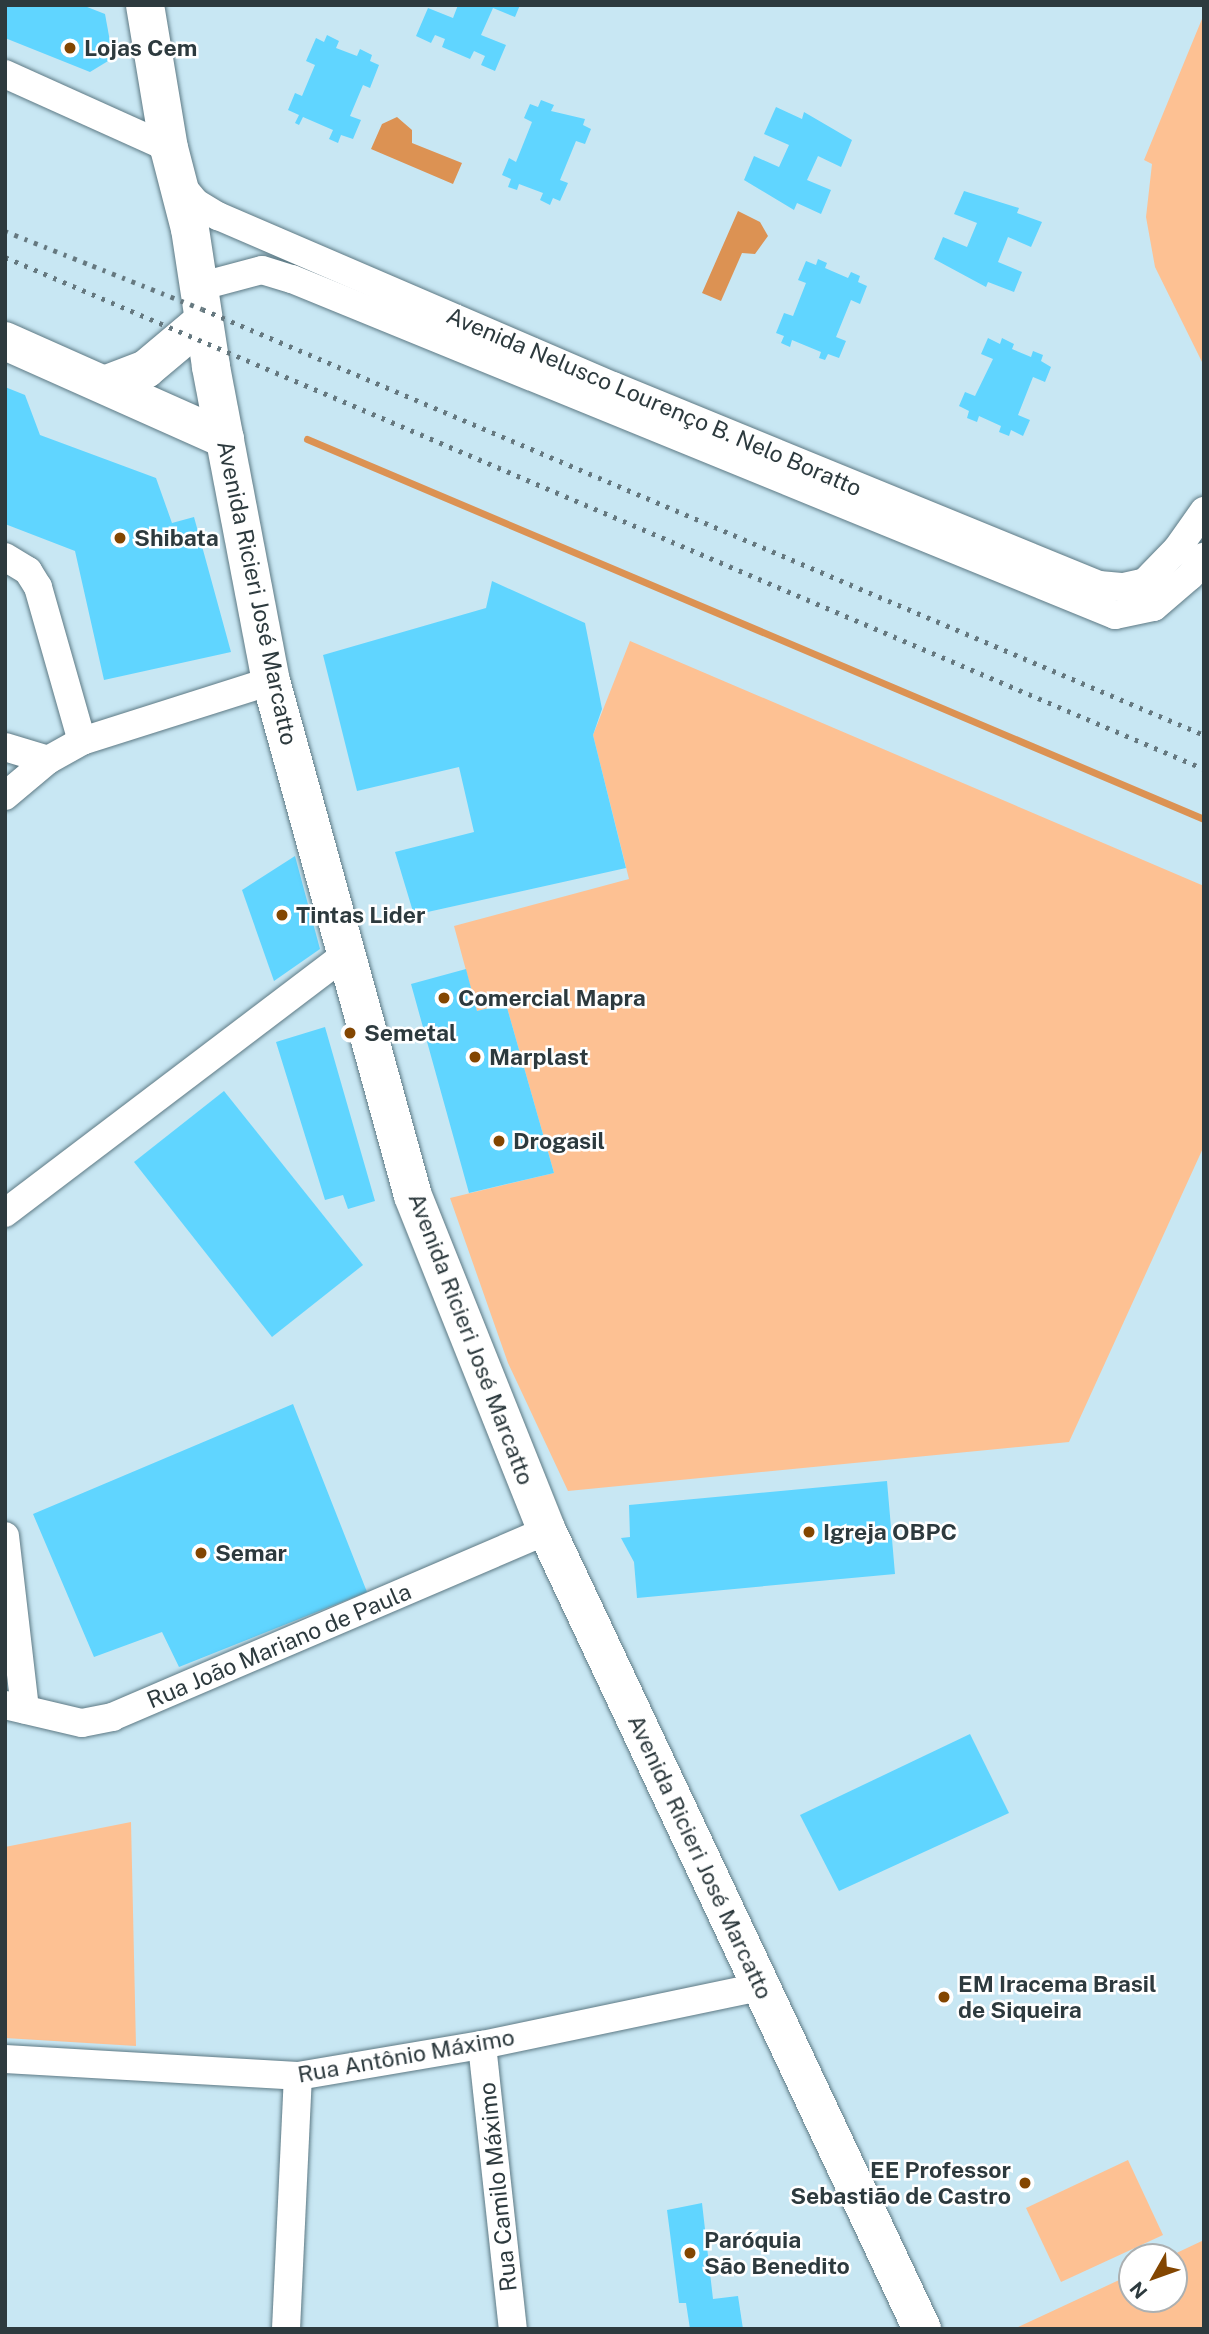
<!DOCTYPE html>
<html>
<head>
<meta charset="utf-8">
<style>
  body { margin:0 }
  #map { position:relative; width:1209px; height:2334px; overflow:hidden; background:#c8e7f3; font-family:"Public Sans",sans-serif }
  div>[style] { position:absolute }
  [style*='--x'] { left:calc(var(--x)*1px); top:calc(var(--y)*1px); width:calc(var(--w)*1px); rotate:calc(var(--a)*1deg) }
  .green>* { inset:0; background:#fdc193 }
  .water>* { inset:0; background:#dc9253 }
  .stream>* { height:7px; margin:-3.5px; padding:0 3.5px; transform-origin:3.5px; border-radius:3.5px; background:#dc9253 }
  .building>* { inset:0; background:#60d5ff }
  .roads { filter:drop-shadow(0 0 2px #5d7984) drop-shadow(0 0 2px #5d7984) }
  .street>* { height:28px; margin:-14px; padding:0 14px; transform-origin:14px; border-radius:14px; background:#fff }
  .secondary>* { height:38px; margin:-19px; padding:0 19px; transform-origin:19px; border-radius:19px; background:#fff }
  .rail>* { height:5px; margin-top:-2.5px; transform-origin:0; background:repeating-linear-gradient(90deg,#65787f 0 3.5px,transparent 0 10.5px) }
  .dots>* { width:19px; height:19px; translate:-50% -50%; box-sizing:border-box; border:4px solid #fff; border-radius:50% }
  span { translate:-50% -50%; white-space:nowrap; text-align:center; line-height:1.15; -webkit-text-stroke:5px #fff; paint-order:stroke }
  .poi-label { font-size:23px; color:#2d3a3e; font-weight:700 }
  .left { translate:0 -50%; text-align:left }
  .right { translate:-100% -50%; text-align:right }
  .street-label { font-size:23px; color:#2d3a3e }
  .frame { position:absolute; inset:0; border:7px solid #2d3a3e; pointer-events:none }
  .north { position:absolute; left:1118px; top:2243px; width:70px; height:70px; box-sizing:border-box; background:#fff; border:2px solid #abb0b2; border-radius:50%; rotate:230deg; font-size:19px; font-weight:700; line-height:28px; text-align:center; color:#2d3a3e }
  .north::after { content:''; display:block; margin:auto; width:24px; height:32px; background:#834601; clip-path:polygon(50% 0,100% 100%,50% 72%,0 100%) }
</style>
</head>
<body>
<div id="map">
  <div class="green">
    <div style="clip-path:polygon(1204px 14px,1204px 366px,1155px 267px,1146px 217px,1152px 164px,1144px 160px)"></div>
    <div style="clip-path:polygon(630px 641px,1204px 886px,1204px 1146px,1069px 1442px,568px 1491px,508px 1363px,450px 1198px,554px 1173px,506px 1004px,477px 1011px,454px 926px,629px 879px,593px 735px)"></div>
    <div style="clip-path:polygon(131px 1822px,136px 2046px,5px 2038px,5px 1847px)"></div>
    <div style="clip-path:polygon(1128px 2160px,1163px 2235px,1061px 2282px,1026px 2208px)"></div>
    <div style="clip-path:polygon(1204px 2240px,1204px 2329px,1014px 2329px,1132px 2274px,1132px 2299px,1174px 2299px,1174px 2257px,1168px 2257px)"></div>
  </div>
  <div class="water">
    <div style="clip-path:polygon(397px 117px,412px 130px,412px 143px,462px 163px,453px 184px,371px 149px,382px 124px)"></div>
    <div style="clip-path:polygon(738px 211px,760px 222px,768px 236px,755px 254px,742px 253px,721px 301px,702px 293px)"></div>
  </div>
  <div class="stream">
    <div style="--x:307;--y:439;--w:974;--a:22.96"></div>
  </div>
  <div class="building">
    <div style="clip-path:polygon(5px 5px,82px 5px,105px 14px,113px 58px,90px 72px,5px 38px)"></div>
    <div style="clip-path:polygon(458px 5px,520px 5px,515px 17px,493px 8px,481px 35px,506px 45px,495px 71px,481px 65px,485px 56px,474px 51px,470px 59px,442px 47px,445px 39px,435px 35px,431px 43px,416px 36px,428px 8px,453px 18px)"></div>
    <div style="clip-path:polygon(327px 35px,339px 41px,336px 48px,357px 56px,360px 49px,372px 55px,370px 61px,379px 65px,370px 88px,363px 85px,350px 116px,361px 120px,353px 139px,341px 135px,338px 143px,329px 139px,333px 130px,303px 117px,299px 125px,295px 123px,299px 115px,288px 110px,295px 93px,302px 96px,315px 65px,306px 61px,316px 38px,324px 42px)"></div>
    <div style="clip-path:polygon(541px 100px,554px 105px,551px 111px,585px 119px,583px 125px,591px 129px,585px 144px,576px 141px,560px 180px,568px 183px,560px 201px,553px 198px,550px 205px,540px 200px,543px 193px,519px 184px,517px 190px,508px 187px,511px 179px,502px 175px,509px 158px,516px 162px,532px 122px,524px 118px,530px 104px,538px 107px)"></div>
    <div style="clip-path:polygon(776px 107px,802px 119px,804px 112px,852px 140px,841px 167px,818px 156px,807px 180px,831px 190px,821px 214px,797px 203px,794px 210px,744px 180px,754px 156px,779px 167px,789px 145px,764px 134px)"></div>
    <div style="clip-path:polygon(964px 191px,1019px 208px,1017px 213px,1042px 222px,1031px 247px,1008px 237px,998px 262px,1022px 272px,1014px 292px,988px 282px,986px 287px,934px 259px,943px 237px,967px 247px,977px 223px,954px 214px)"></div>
    <div style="clip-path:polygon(818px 259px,827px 263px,825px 268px,848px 278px,851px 272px,860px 276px,858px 282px,867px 286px,860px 304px,851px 300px,836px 337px,846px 341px,839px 358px,828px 354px,825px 360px,819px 358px,821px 352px,792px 340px,790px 347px,781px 343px,784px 336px,776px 333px,784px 313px,793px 316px,806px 283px,798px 280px,806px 261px,816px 265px)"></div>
    <div style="clip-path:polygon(988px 338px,1000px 344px,1002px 338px,1014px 344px,1012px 349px,1031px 357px,1033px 351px,1043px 355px,1041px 361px,1051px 367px,1045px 382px,1033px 377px,1018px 415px,1030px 420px,1023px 436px,1011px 430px,1009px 436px,999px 432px,1001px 426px,979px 416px,977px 422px,967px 418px,969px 411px,959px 406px,965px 392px,975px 396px,993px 359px,981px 354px)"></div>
    <div style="clip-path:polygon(5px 387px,25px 395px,40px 435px,156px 478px,172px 523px,194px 517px,231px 652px,104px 680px,75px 551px,5px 524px)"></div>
    <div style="clip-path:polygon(492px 581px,585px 623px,602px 709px,593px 735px,626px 868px,414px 915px,395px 852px,474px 832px,459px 767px,357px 791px,323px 655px,486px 608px)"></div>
    <div style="clip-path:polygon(295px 856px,320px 949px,274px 981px,242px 890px)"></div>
    <div style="clip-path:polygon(466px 969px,477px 1011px,506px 1004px,554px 1173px,469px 1193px,411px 984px)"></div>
    <div style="clip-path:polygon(325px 1027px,375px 1201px,348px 1209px,343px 1195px,325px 1200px,276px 1042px)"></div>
    <div style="clip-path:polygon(224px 1091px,363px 1265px,272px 1337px,134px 1162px)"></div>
    <div style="clip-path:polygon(293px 1404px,367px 1592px,179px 1667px,162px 1632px,94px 1657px,33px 1514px)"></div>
    <div style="clip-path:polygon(887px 1481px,895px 1574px,637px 1598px,634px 1562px,621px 1538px,630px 1537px,629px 1505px)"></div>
    <div style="clip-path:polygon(970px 1734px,1009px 1813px,839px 1891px,800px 1815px)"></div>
    <div style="clip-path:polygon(702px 2203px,713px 2299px,738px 2296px,743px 2329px,690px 2329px,686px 2303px,679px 2303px,667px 2210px)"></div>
  </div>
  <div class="roads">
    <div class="street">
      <div style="--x:5;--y:74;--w:180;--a:24.3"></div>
      <div style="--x:180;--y:184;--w:25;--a:50"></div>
      <div style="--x:196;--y:203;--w:26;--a:31"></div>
      <div style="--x:218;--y:216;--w:430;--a:23.3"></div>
      <div style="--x:613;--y:386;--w:525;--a:22.27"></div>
      <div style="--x:1099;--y:585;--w:25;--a:5"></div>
      <div style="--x:1124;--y:587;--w:22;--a:-13"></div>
      <div style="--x:1145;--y:582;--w:46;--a:-45.9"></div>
      <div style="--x:1177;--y:549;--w:47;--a:-54.6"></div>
      <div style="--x:198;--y:287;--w:66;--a:-14.9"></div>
      <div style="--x:262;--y:270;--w:31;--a:17"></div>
      <div style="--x:292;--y:279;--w:889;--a:22.21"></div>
      <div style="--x:1115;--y:615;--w:40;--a:-12"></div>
      <div style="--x:1154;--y:607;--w:48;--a:-40.7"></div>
      <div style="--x:1190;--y:576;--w:24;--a:-54"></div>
      <div style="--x:5;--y:557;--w:27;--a:31"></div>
      <div style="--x:28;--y:571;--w:19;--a:58"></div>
      <div style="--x:38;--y:587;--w:160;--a:74.1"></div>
      <div style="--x:5;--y:747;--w:45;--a:16.8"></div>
      <div style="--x:5;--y:796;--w:56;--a:-39.9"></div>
      <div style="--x:48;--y:760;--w:39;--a:-29"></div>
      <div style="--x:82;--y:741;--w:198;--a:-17.6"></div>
      <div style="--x:5;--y:1213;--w:425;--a:-37.2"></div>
      <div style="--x:5;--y:1536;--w:175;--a:83.4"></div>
      <div style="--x:5;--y:1705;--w:79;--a:13.2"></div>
      <div style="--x:82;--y:1723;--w:31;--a:-11"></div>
      <div style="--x:112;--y:1717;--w:473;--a:-23.2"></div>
      <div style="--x:482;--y:2045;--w:286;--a:83.8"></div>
      <div style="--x:5;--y:2059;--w:293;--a:3.3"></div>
      <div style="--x:298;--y:2076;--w:187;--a:-9.6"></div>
      <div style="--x:482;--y:2045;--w:284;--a:-11.8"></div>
      <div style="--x:286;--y:2329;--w:253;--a:-87.3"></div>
    </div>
    <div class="secondary">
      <div style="--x:145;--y:5;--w:145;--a:80.5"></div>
      <div style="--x:169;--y:148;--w:84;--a:75.5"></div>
      <div style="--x:190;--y:229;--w:140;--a:81.3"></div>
      <div style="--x:211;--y:367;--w:320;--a:79.2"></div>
      <div style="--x:271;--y:681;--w:534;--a:74.58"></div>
      <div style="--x:413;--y:1196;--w:361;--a:68.2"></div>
      <div style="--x:547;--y:1531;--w:882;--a:64.83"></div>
      <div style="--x:5;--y:341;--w:241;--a:24"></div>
      <div style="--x:107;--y:384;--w:42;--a:-21"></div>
      <div style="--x:146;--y:369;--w:75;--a:-40.1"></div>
    </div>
  </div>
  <div class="rail">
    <div style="--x:5;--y:231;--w:212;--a:21.6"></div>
    <div style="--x:202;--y:309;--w:1089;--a:23.03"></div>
    <div style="--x:5;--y:257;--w:1304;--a:23.12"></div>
  </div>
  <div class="dots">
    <div style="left:70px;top:48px;background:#834601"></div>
    <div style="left:120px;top:538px;background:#834601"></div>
    <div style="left:282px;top:915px;background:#834601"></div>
    <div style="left:444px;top:998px;background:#834601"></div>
    <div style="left:350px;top:1033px;background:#834601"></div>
    <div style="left:475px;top:1057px;background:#834601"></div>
    <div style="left:499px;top:1141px;background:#834601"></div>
    <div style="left:809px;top:1532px;background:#834601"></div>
    <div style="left:201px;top:1553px;background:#834601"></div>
    <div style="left:944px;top:1997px;background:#834601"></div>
    <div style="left:1025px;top:2183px;background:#834601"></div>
    <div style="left:690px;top:2253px;background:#834601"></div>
  </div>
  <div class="poi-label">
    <span class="left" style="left:84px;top:48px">Lojas Cem</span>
    <span class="left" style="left:134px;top:538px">Shibata</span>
    <span class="left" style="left:296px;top:915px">Tintas Lider</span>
    <span class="left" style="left:458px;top:998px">Comercial Mapra</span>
    <span class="left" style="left:364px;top:1033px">Semetal</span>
    <span class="left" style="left:489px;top:1057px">Marplast</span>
    <span class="left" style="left:513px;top:1141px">Drogasil</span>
    <span class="left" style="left:823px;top:1532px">Igreja OBPC</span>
    <span class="left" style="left:215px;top:1553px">Semar</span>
    <span class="left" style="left:958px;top:1997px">EM Iracema Brasil<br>de Siqueira</span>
    <span class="right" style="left:1011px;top:2183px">EE Professor<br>Sebastião de Castro</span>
    <span class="left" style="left:704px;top:2253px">Paróquia<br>São Benedito</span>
  </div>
  <div class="street-label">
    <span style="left:654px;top:402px;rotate:23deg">Avenida Nelusco Lourenço B. Nelo Boratto</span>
    <span style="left:257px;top:593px;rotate:78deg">Avenida Ricieri José Marcatto</span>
    <span style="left:471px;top:1339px;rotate:69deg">Avenida Ricieri José Marcatto</span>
    <span style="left:279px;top:1646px;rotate:-23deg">Rua João Mariano de Paula</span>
    <span style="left:700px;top:1857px;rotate:65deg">Avenida Ricieri José Marcatto</span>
    <span style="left:406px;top:2056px;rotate:-10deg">Rua Antônio Máximo</span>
    <span style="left:498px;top:2187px;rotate:-96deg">Rua Camilo Máximo</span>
  </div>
  <div class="frame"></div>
  <div class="north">N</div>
</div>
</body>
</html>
